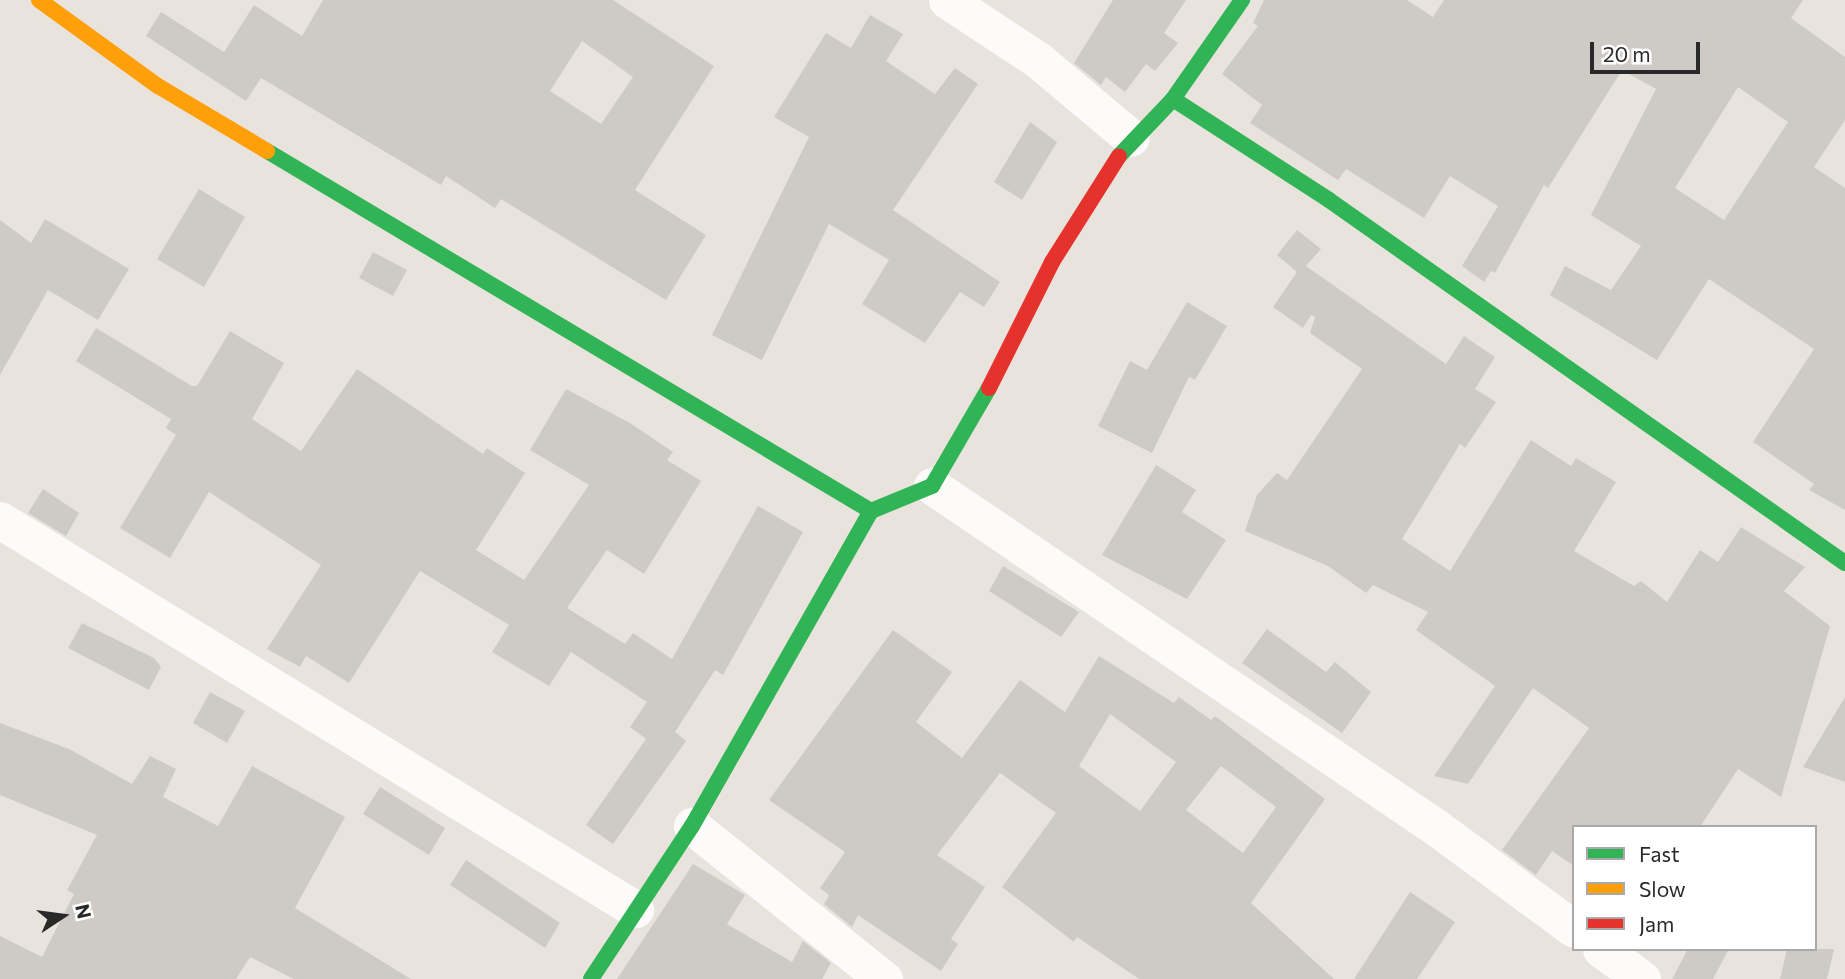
<!DOCTYPE html>
<html>
<head>
<meta charset="utf-8">
<style>
  body { margin:0 }
  #map { position:relative; width:1845px; height:979px; overflow:hidden; background:#e8e3dd; font-family:Commissioner,sans-serif }
  div>[style] { position:absolute }
  [style*='--x'] { left:calc(var(--x)*1px); top:calc(var(--y)*1px); width:calc(var(--w)*1px); rotate:calc(var(--a)*1deg) }
  .building>* { inset:0; background:#cecbc7 }
  .street>* { height:37px; margin:-18.5px; padding:0 18.5px; transform-origin:18.5px; border-radius:18.5px; background:#fcfbfa }
  .fast>* { height:16px; margin:-8px; padding:0 8px; transform-origin:8px; border-radius:8px; background:#30b455 }
  .slow>* { height:16px; margin:-8px; padding:0 8px; transform-origin:8px; border-radius:8px; background:#ff9f0a }
  .jam>* { height:16px; margin:-8px; padding:0 8px; transform-origin:8px; border-radius:8px; background:#e5322d }
  span { translate:-50% -50%; white-space:nowrap; text-align:center; line-height:1.15; -webkit-text-stroke:7px #fff; paint-order:stroke }
  .legend { position:absolute; left:1572px; top:825px; width:245px; height:126px; box-sizing:border-box; background:#fff; border:2px solid #a9a9a9; margin:0; padding:9px 12px; list-style:none; font-size:21px; color:#292929 }
  .legend li { display:flex; align-items:center; gap:14px; height:35px }
  .legend b { width:35px; border:2px solid #a9a9a9 }
  .north { position:absolute; left:28px; top:881px; width:70px; height:70px; -webkit-text-stroke:5px #fff; paint-order:stroke; rotate:77deg; font-size:19px; font-weight:700; line-height:28px; text-align:center; color:#292929 }
  .north::after { content:''; display:block; margin:auto; width:24px; height:32px; background:#292929; clip-path:polygon(50% 0,100% 100%,50% 72%,0 100%) }
  .scale { position:absolute; left:1590px; top:42px; width:110px; height:32px; box-sizing:border-box; border:4px solid #292929; border-top:0; padding-left:9px; font-size:21px; line-height:24px; white-space:nowrap; color:#292929; -webkit-text-stroke:5px #fff; paint-order:stroke }
</style>
</head>
<body>
<div id="map">
  <div class="building">
    <div style="clip-path:polygon(evenodd,323px 0,613px 0,714px 66px,635px 190px,706px 235px,666px 300px,501px 199px,495px 208px,446px 176px,441px 185px,261px 78px,246px 101px,146px 36px,161px 12px,224px 52px,254px 5px,302px 36px,323px 0,582px 41px,633px 77px,601px 124px,550px 91px,582px 41px)"></div>
    <div style="clip-path:polygon(1113px 0,1186px 0,1164px 33px,1178px 43px,1155px 71px,1146px 64px,1125px 92px,1106px 77px,1101px 85px,1074px 63px)"></div>
    <div style="clip-path:polygon(evenodd,1264px 0,1407px 0,1433px 17px,1444px 0,1803px 0,1791px 18px,1845px 57px,1845px 120px,1814px 167px,1845px 188px,1845px 510px,1809px 490px,1814px 484px,1753px 442px,1814px 349px,1709px 279px,1657px 360px,1550px 295px,1565px 266px,1611px 290px,1641px 246px,1591px 215px,1656px 89px,1622px 70px,1548px 188px,1544px 185px,1495px 273px,1491px 271px,1484px 282px,1462px 266px,1498px 206px,1450px 176px,1424px 218px,1346px 169px,1338px 180px,1250px 123px,1262px 105px,1222px 74px,1258px 26px,1253px 23px,1264px 0,1738px 87px,1788px 122px,1724px 220px,1675px 188px,1738px 87px)"></div>
    <div style="clip-path:polygon(870px 15px,903px 34px,886px 61px,935px 94px,955px 68px,978px 84px,893px 210px,1000px 282px,984px 307px,960px 292px,925px 343px,862px 304px,889px 260px,829px 224px,762px 360px,712px 335px,809px 137px,774px 117px,826px 33px,851px 48px)"></div>
    <div style="clip-path:polygon(1030px 122px,1057px 142px,1022px 200px,994px 182px)"></div>
    <div style="clip-path:polygon(199px 189px,245px 217px,204px 287px,157px 259px)"></div>
    <div style="clip-path:polygon(45px 219px,129px 269px,98px 320px,48px 290px,0 375px,0 220px,31px 243px)"></div>
    <div style="clip-path:polygon(1297px 230px,1321px 249px,1306px 266px,1446px 364px,1464px 336px,1495px 357px,1475px 389px,1496px 402px,1465px 448px,1460px 444px,1402px 539px,1450px 571px,1531px 440px,1571px 466px,1576px 458px,1616px 482px,1574px 551px,1634px 586px,1641px 581px,1667px 602px,1700px 550px,1718px 562px,1741px 527px,1805px 567px,1784px 591px,1830px 626px,1781px 797px,1738px 769px,1700px 827px,1574px 827px,1574px 866px,1552px 851px,1536px 875px,1502px 850px,1589px 728px,1533px 688px,1468px 784px,1434px 776px,1495px 686px,1416px 630px,1428px 612px,1373px 585px,1366px 593px,1328px 566px,1245px 531px,1257px 495px,1277px 473px,1287px 480px,1362px 369px,1310px 333px,1315px 317px,1311px 315px,1303px 328px,1273px 307px,1297px 272px,1277px 255px)"></div>
    <div style="clip-path:polygon(373px 252px,407px 270px,393px 296px,359px 278px)"></div>
    <div style="clip-path:polygon(1187px 302px,1227px 326px,1195px 380px,1189px 377px,1152px 453px,1098px 426px,1130px 361px,1147px 370px)"></div>
    <div style="clip-path:polygon(96px 328px,192px 386px,197px 386px,230px 331px,284px 363px,252px 419px,301px 451px,357px 369px,483px 454px,487px 448px,525px 473px,476px 550px,524px 580px,589px 485px,530px 450px,566px 389px,630px 423px,673px 452px,667px 460px,701px 481px,644px 574px,607px 550px,567px 608px,625px 644px,633px 633px,672px 659px,758px 506px,803px 532px,723px 675px,715px 670px,675px 732px,686px 741px,613px 844px,586px 825px,646px 739px,630px 727px,647px 702px,571px 652px,549px 686px,492px 652px,509px 625px,420px 571px,349px 683px,306px 656px,300px 667px,267px 649px,321px 565px,209px 492px,170px 558px,120px 528px,176px 435px,166px 428px,171px 419px,76px 361px)"></div>
    <div style="clip-path:polygon(1156px 465px,1196px 490px,1182px 512px,1226px 540px,1187px 599px,1102px 555px)"></div>
    <div style="clip-path:polygon(43px 489px,79px 513px,66px 536px,28px 513px)"></div>
    <div style="clip-path:polygon(1003px 566px,1079px 612px,1061px 637px,989px 591px)"></div>
    <div style="clip-path:polygon(82px 623px,154px 658px,161px 667px,149px 690px,68px 648px)"></div>
    <div style="clip-path:polygon(1267px 629px,1326px 672px,1335px 662px,1371px 692px,1342px 733px,1242px 663px)"></div>
    <div style="clip-path:polygon(evenodd,893px 630px,952px 672px,916px 722px,962px 758px,1020px 680px,1065px 712px,1099px 656px,1174px 703px,1179px 697px,1211px 720px,1215px 716px,1325px 799px,1251px 903px,1334px 979px,1139px 979px,1077px 937px,1074px 942px,1002px 887px,1056px 813px,1000px 773px,937px 855px,985px 887px,951px 939px,958px 944px,941px 971px,858px 915px,852px 927px,824px 904px,829px 895px,820px 888px,845px 852px,769px 800px,893px 630px,1110px 714px,1176px 762px,1140px 811px,1079px 766px,1110px 714px,893px 630px,1221px 766px,1276px 807px,1243px 853px,1186px 810px,1221px 766px)"></div>
    <div style="clip-path:polygon(210px 692px,245px 711px,227px 743px,193px 723px)"></div>
    <div style="clip-path:polygon(1845px 697px,1845px 782px,1803px 767px)"></div>
    <div style="clip-path:polygon(0 723px,69px 749px,132px 784px,150px 756px,176px 769px,163px 797px,218px 826px,252px 766px,345px 817px,295px 908px,411px 979px,294px 979px,250px 957px,236px 979px,0 979px,0 936px,42px 957px,74px 894px,67px 890px,97px 835px,0 795px)"></div>
    <div style="clip-path:polygon(380px 787px,445px 828px,429px 855px,363px 814px)"></div>
    <div style="clip-path:polygon(466px 860px,560px 923px,545px 948px,450px 885px)"></div>
    <div style="clip-path:polygon(693px 864px,745px 895px,727px 924px,792px 962px,803px 941px,831px 963px,822px 979px,617px 979px)"></div>
    <div style="clip-path:polygon(1410px 892px,1455px 922px,1417px 979px,1354px 979px)"></div>
    <div style="clip-path:polygon(1688px 949px,1729px 949px,1713px 979px,1672px 979px)"></div>
    <div style="clip-path:polygon(1787px 949px,1834px 949px,1827px 979px,1780px 979px)"></div>
  </div>
  <div class="street">
    <div style="--x:947;--y:0;--w:109;--a:33.4"></div>
    <div style="--x:1038;--y:60;--w:121;--a:40"></div>
    <div style="--x:932;--y:486;--w:610;--a:34.11"></div>
    <div style="--x:1437;--y:828;--w:170;--a:36.4"></div>
    <div style="--x:0;--y:520;--w:745;--a:31.49"></div>
    <div style="--x:692;--y:826;--w:246;--a:38.6"></div>
    <div style="--x:1601;--y:949;--w:51;--a:36.2"></div>
  </div>
  <div class="fast">
    <div style="--x:1173;--y:99;--w:186;--a:32.9"></div>
    <div style="--x:1329;--y:200;--w:631;--a:35.13"></div>
    <div style="--x:267;--y:151;--w:703;--a:30.8"></div>
    <div style="--x:1119;--y:156;--w:79;--a:-46.5"></div>
    <div style="--x:1173;--y:99;--w:121;--a:-55.1"></div>
    <div style="--x:591;--y:979;--w:183;--a:-56.6"></div>
    <div style="--x:692;--y:826;--w:362;--a:-60.4"></div>
    <div style="--x:871;--y:511;--w:66;--a:-22.3"></div>
    <div style="--x:932;--y:486;--w:113;--a:-59.8"></div>
  </div>
  <div class="slow">
    <div style="--x:39;--y:0;--w:147;--a:35.9"></div>
    <div style="--x:158;--y:86;--w:127;--a:30.8"></div>
  </div>
  <div class="jam">
    <div style="--x:989;--y:388;--w:141;--a:-63.4"></div>
    <div style="--x:1052;--y:262;--w:125;--a:-57.7"></div>
  </div>
  <ul class="legend">
  <li><b style="height:9px;background:#30b455"></b>Fast</li>
  <li><b style="height:9px;background:#ff9f0a"></b>Slow</li>
  <li><b style="height:9px;background:#e5322d"></b>Jam</li>
  </ul>
  <div class="north">N</div>
  <div class="scale">20 m</div>
</div>
</body>
</html>
